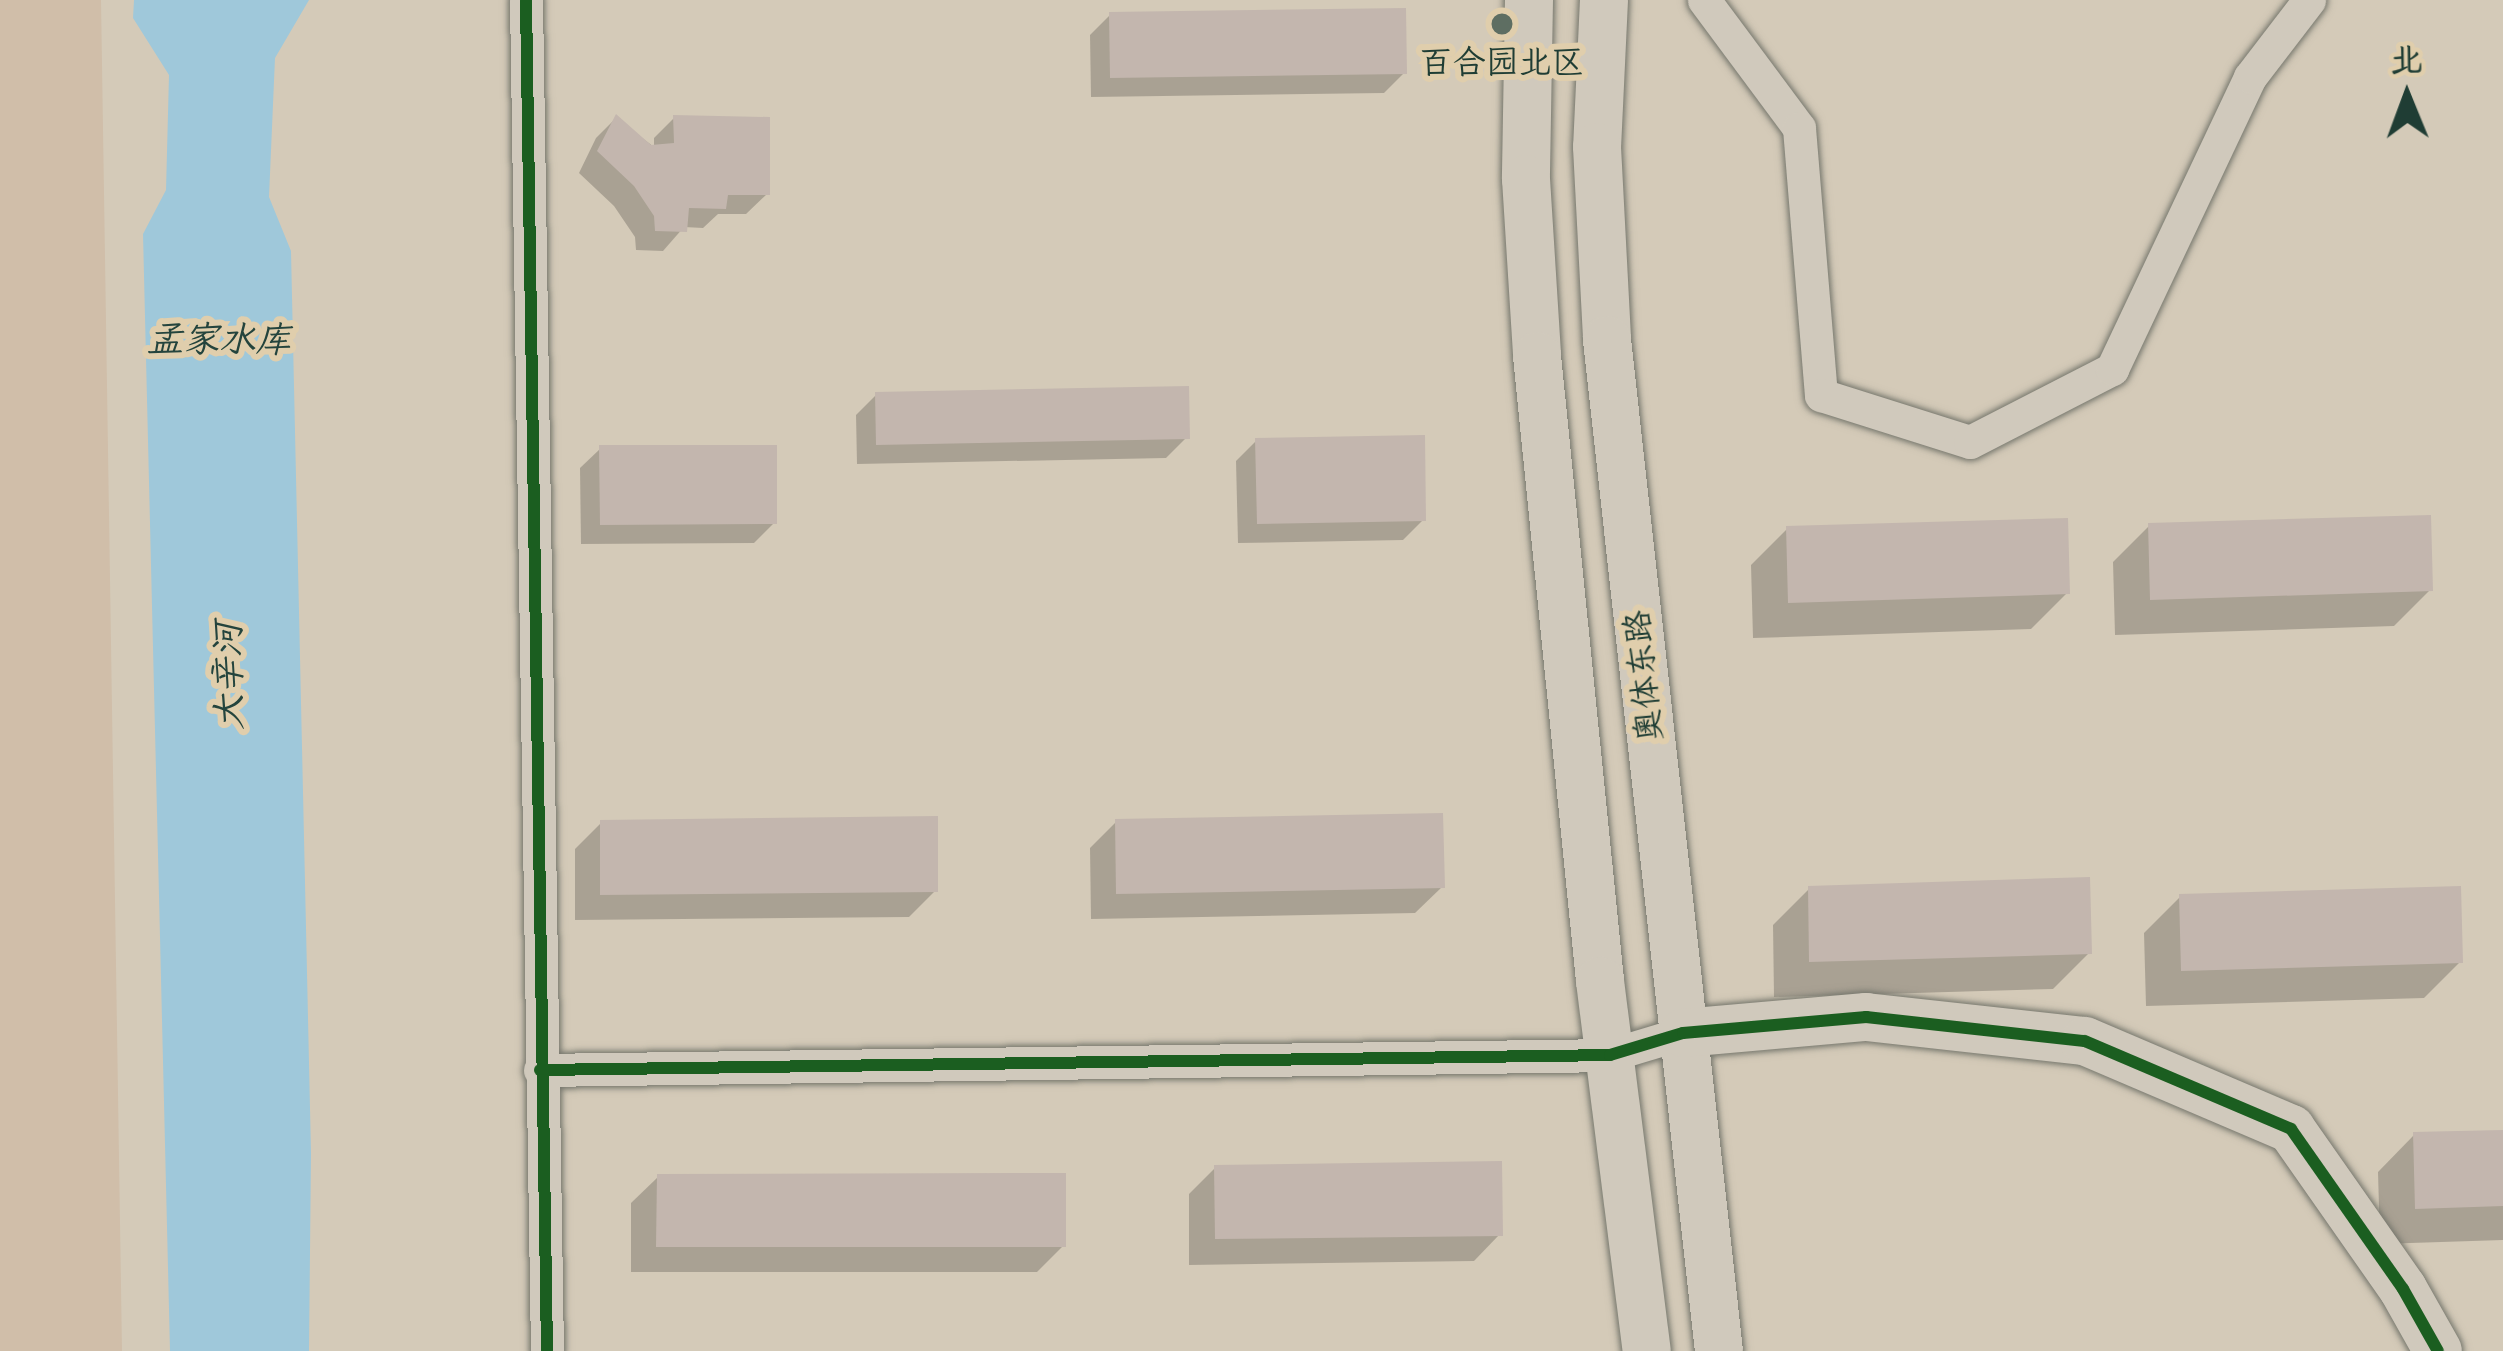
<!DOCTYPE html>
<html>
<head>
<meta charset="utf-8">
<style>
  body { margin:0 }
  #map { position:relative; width:2503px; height:1351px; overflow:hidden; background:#d4cab8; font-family:Sriracha,"LXGW WenKai TC",sans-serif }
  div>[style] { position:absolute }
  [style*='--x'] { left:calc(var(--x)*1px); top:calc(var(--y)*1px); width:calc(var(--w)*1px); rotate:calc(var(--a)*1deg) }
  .built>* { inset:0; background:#d0bea9 }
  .water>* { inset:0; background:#9fc8da }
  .shadow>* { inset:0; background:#0003 }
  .building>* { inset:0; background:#c3b6ae }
  .roads { filter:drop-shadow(0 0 3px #76776d) drop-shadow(0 0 3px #76776d) }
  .street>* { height:33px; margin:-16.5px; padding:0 16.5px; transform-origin:16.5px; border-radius:16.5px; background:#d0c9bc }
  .secondary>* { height:48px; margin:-24px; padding:0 24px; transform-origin:24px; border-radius:24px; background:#d0c9bc }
  .cycleway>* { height:12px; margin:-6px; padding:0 6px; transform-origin:6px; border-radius:6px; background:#1b5e20 }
  .dots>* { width:33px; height:33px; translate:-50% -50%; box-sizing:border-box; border:6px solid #e0ceac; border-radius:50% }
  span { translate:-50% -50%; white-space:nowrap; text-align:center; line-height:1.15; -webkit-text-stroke:12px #e0ceac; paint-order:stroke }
  .poi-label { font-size:33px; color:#1f3d34 }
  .street-label { font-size:33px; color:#1f3d34 }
  .water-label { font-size:36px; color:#24443d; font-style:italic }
  .north { position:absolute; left:2347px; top:36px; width:120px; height:120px; -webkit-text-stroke:9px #e0ceac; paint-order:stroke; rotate:359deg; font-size:33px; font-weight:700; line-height:48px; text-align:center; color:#1f3d34 }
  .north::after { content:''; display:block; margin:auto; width:42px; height:54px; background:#1f3d34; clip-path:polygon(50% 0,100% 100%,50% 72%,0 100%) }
</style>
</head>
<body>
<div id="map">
  <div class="built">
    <div style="clip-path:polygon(0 0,101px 0,122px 1351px,0 1351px)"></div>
  </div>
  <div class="water">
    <div style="clip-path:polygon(134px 0,309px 0,275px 58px,269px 197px,291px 251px,311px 1153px,309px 1351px,170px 1351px,143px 234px,166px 190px,169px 75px,133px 18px)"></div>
  </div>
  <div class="shadow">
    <div style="clip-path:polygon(1110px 15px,1404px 73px,1384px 93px,1091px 97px,1090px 35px)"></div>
    <div style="clip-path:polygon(616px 118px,654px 147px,654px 138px,674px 118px,767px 194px,746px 214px,718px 214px,703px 228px,684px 227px,663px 251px,636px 250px,635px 237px,614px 206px,579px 173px,596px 138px)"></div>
    <div style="clip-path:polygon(876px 395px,1187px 437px,1166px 458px,857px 464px,856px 415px)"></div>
    <div style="clip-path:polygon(1256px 441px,1423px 520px,1403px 540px,1238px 543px,1236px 461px)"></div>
    <div style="clip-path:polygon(601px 448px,774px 523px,754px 543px,581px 544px,580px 468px)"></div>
    <div style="clip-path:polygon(2149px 526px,2430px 590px,2394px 626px,2115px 635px,2113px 562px)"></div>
    <div style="clip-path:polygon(1787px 529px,2067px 593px,2031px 629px,1753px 638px,1751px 565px)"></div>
    <div style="clip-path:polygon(1116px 822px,1442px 887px,1415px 913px,1091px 919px,1090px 848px)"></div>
    <div style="clip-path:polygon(601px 823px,935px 891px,909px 917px,575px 920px,575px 849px)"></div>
    <div style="clip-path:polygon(1809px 889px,2089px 953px,2053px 989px,1774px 997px,1773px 925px)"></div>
    <div style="clip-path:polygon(2180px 897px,2460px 962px,2424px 998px,2146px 1006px,2144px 933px)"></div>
    <div style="clip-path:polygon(2503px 1133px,2503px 1240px,2380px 1244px,2378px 1172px,2414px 1135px)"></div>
    <div style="clip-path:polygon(1215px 1168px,1500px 1234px,1474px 1261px,1189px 1265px,1189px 1194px)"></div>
    <div style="clip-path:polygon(658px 1177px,1063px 1246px,1037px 1272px,631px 1272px,631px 1203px)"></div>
  </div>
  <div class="building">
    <div style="clip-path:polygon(1406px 8px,1407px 74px,1110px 78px,1109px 12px)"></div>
    <div style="clip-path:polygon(616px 114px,651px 145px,674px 143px,673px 115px,770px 117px,770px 195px,728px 195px,726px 209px,689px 208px,687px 232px,655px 231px,654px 216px,634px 186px,597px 151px)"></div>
    <div style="clip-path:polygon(1189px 386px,1190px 439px,876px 445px,875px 392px)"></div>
    <div style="clip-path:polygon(1425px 435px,1426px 521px,1257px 524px,1255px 438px)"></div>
    <div style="clip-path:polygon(599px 445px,777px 445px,777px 524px,600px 525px)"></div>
    <div style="clip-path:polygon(2431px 515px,2433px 591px,2150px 600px,2148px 523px)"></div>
    <div style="clip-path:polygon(2068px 518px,2070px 594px,1788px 603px,1786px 526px)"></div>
    <div style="clip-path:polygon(1443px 813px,1445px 888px,1116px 894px,1115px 819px)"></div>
    <div style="clip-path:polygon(938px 816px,938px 892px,600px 895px,600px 820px)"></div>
    <div style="clip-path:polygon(2090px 877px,2092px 954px,1809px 962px,1808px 886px)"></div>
    <div style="clip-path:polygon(2461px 886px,2463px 963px,2181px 971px,2179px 894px)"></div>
    <div style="clip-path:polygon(2503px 1130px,2503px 1206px,2415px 1209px,2413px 1132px)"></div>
    <div style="clip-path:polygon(1502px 1161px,1503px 1236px,1215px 1239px,1214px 1165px)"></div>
    <div style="clip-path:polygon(1066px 1173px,1066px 1247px,656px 1247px,657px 1174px)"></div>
  </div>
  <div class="roads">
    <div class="street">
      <div style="--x:526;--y:0;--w:1351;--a:89.11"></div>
      <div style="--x:1704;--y:0;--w:159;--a:53.4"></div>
      <div style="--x:1799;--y:128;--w:268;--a:85.3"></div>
      <div style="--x:1821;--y:395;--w:156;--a:17.5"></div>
      <div style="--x:1970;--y:442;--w:160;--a:-27.2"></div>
      <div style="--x:2112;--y:369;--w:323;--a:-64.7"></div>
      <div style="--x:2250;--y:77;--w:97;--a:-52.5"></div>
      <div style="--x:540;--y:1070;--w:1070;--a:-0.8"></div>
      <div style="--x:1610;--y:1055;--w:76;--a:-16.8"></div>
    </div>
    <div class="secondary">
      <div style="--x:1529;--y:0;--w:179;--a:91"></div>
      <div style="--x:1526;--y:179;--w:177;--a:86.4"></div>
      <div style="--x:1537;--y:356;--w:628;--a:84.24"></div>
      <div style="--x:1600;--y:981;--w:373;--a:82.8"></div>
      <div style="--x:1604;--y:0;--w:147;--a:92.7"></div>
      <div style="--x:1597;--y:147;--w:193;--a:87"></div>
      <div style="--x:1607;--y:340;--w:1017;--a:83.68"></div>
      <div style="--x:1683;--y:1033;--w:184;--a:-5"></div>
      <div style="--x:1866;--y:1017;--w:220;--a:6.3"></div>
      <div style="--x:2085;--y:1041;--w:224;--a:23.1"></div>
      <div style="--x:2291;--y:1129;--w:195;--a:55"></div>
      <div style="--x:2403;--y:1289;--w:71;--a:60.6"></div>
    </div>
  </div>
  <div class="cycleway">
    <div style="--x:526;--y:0;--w:1351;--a:89.11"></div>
    <div style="--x:540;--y:1070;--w:1070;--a:-0.8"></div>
    <div style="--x:1610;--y:1055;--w:76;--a:-16.8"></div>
    <div style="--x:1683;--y:1033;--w:184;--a:-5"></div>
    <div style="--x:1866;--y:1017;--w:220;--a:6.3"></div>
    <div style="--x:2085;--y:1041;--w:224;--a:23.1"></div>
    <div style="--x:2291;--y:1129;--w:195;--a:55"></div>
    <div style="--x:2403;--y:1289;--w:71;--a:60.6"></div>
  </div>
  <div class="dots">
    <div style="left:1502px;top:24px;background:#5e6e62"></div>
  </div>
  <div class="poi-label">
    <span style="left:1502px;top:63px">百合园北区</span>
  </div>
  <div class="street-label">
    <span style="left:1644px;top:676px;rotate:-96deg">奥体东路</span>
  </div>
  <div class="water-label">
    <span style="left:219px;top:340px">孟家水库</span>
    <span style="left:229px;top:676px;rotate:-91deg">大辛河</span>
  </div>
  <div class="north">北</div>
</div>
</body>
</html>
